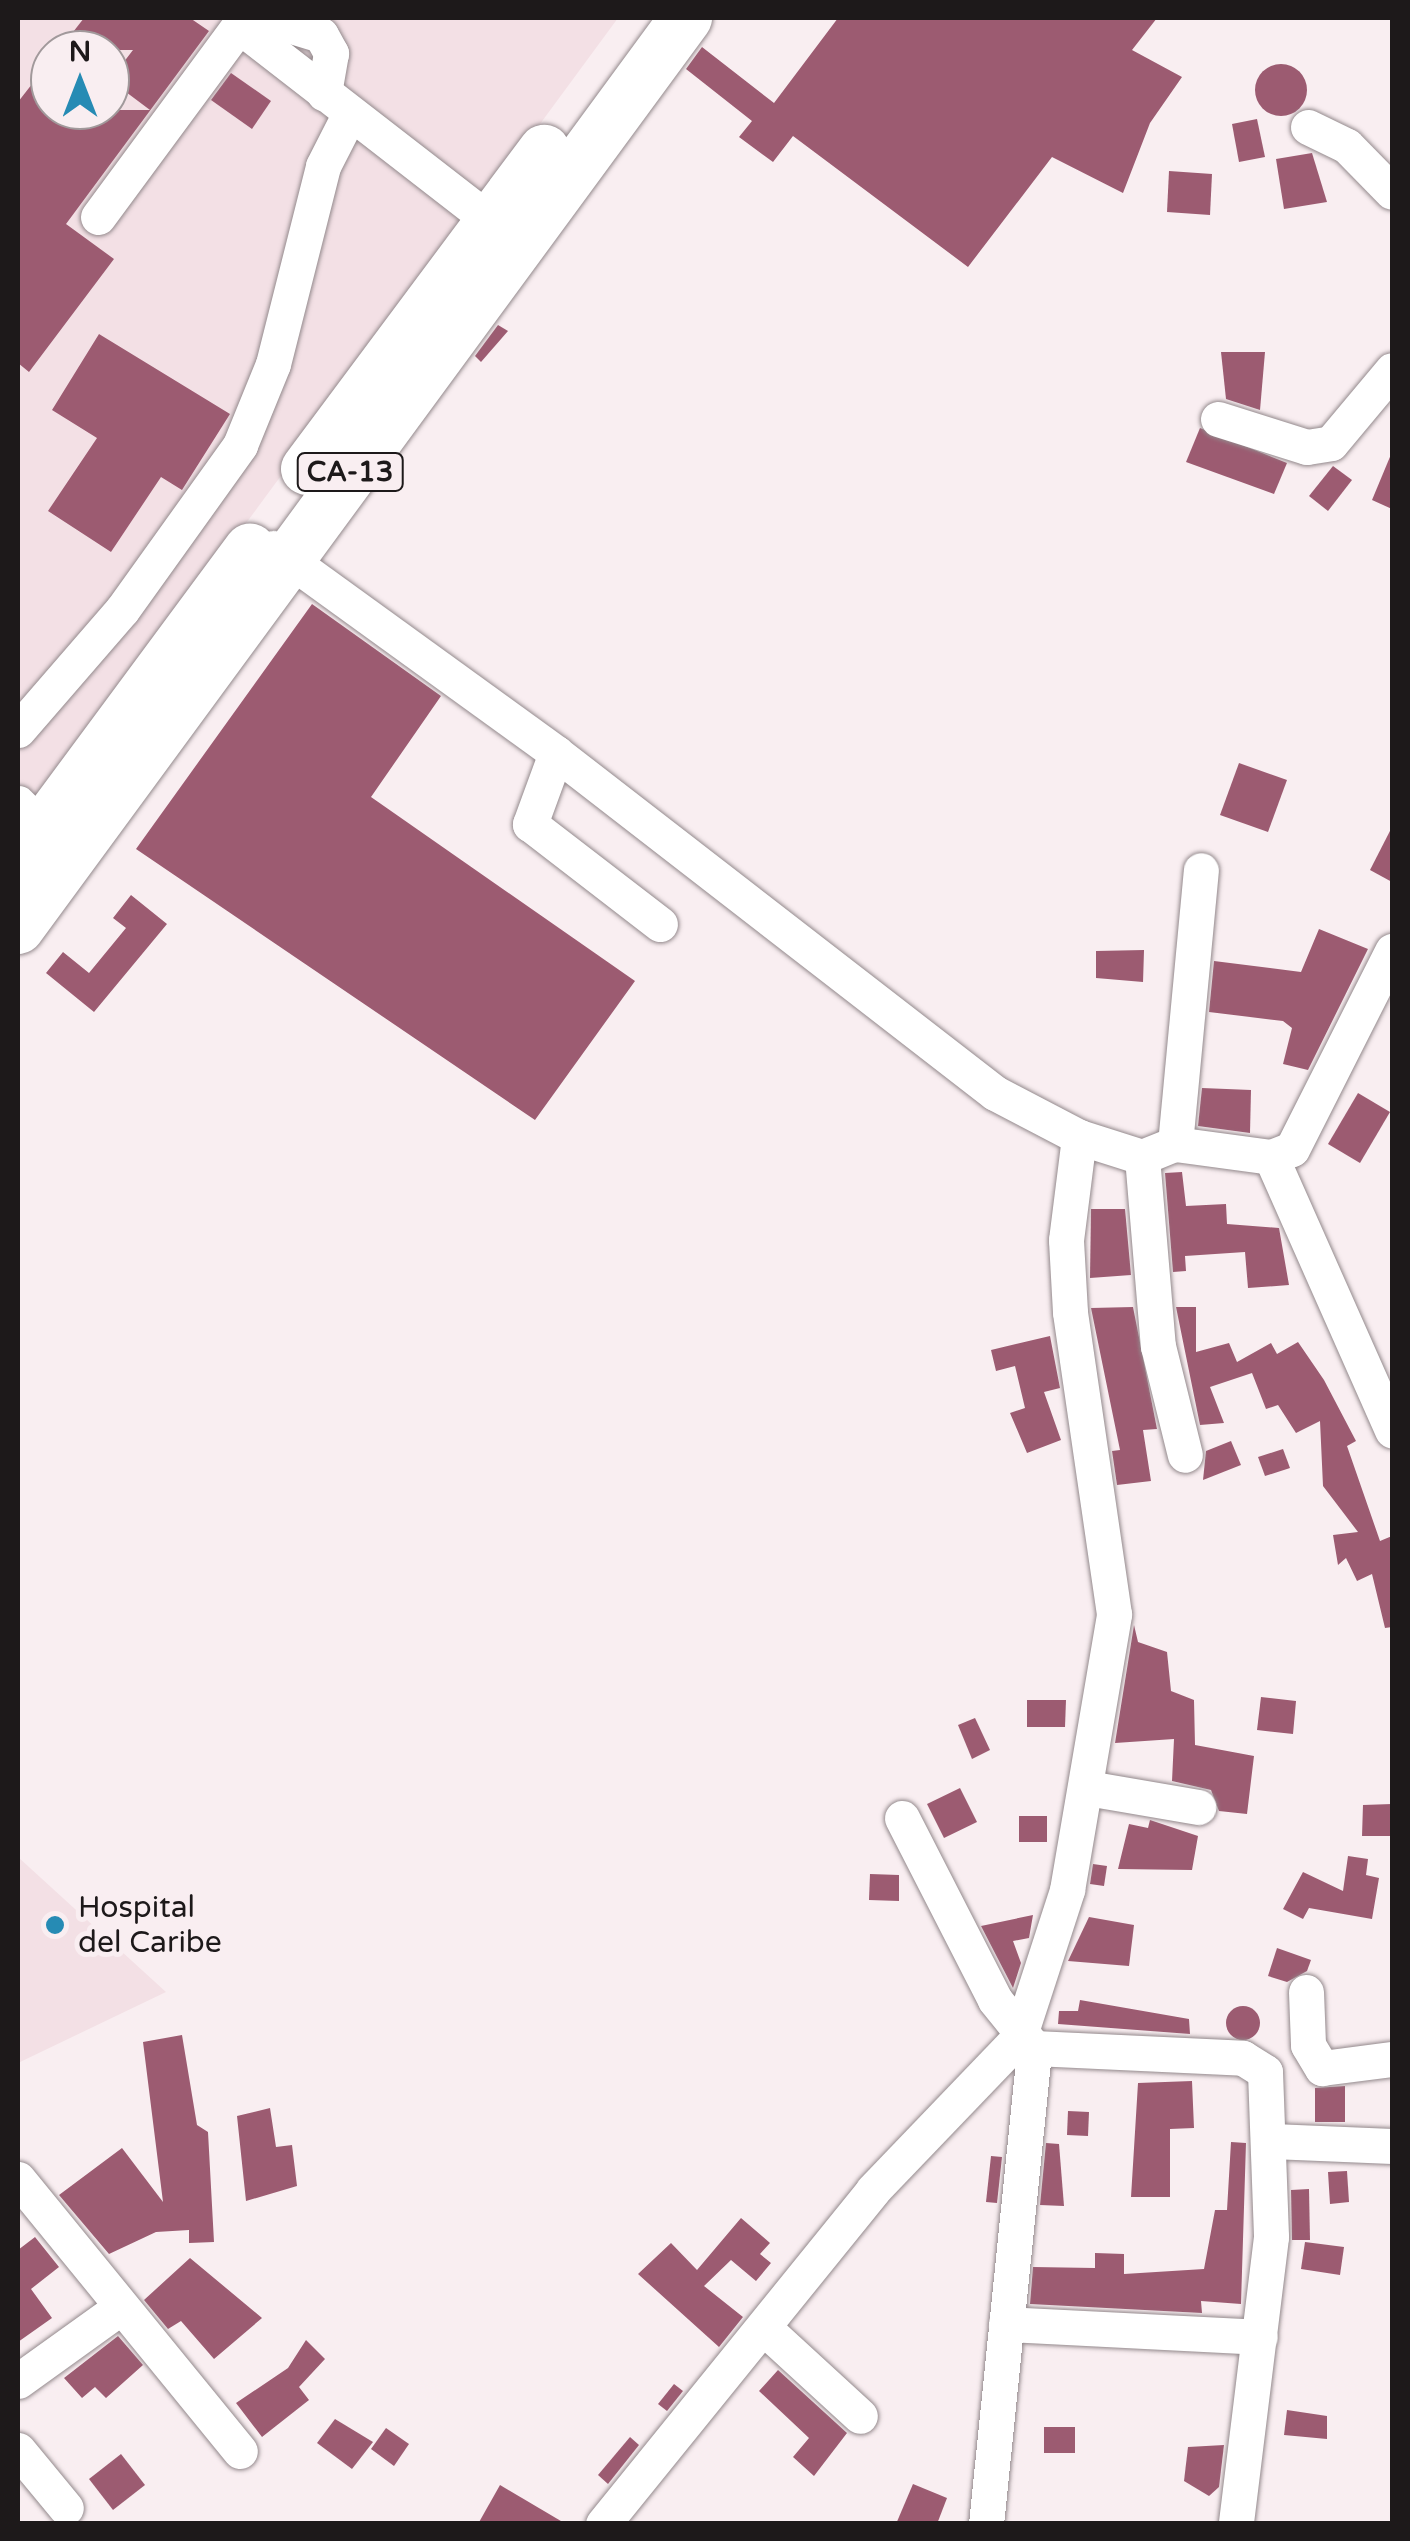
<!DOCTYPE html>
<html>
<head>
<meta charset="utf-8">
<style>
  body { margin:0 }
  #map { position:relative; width:1410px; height:2541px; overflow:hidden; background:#f9eef1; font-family:"Varela Round",sans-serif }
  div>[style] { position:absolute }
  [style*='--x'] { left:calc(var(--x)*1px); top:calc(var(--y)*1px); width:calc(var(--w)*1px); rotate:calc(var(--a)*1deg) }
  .built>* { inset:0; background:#f3e0e5 }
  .building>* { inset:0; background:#9c5b71 }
  .round { border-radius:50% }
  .roads { filter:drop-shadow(0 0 2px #93898c) drop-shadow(0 0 2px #93898c) }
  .minor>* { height:35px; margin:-17.5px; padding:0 17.5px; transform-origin:17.5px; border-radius:17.5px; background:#fff }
  .highway>* { height:52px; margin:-26px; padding:0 26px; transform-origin:26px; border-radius:26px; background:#fff }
  .dots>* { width:28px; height:28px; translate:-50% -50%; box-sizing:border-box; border:5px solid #f9eef1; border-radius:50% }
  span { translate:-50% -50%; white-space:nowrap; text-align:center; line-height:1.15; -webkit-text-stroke:10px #f9eef1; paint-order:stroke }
  .shield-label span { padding:2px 8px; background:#f9eef1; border:2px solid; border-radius:8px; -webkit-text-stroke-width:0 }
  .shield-label { font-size:28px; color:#1d191a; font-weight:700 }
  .poi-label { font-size:30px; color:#1d191a }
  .left { translate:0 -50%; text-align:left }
  .frame { position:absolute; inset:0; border:20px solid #1d191a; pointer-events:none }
  .north { position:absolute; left:30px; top:30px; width:100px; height:100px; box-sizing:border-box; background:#f9eef1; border:2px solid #a1999b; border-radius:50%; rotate:0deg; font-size:28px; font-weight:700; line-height:40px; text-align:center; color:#1d191a }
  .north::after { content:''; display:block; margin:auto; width:35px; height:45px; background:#268bb4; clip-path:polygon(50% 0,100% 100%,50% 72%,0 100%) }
</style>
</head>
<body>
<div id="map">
  <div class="built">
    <div style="clip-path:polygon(evenodd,18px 18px,618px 18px,18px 833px,18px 18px,50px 50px,110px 50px,110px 110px,50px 110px,50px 50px)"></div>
    <div style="clip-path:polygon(18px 1857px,166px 1992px,18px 2063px)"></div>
  </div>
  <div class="building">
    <div style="clip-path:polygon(84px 18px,190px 18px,209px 31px,66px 224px,114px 259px,29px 372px,18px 363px,18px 102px,50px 61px,50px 110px,150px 110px,110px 80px,133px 50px,59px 50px)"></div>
    <div style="clip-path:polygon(838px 18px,1157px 18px,1132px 50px,1182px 77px,1150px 123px,1123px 193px,1052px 157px,968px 267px,793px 136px,773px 162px,739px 137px,752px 121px,686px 69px,702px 47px,774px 103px)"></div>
    <div class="round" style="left:1255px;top:64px;width:52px;height:52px"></div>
    <div style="clip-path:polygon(231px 73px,271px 101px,252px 129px,211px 100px)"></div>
    <div style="clip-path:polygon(1257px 119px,1265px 157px,1239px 162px,1232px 124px)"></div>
    <div style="clip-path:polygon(1312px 153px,1327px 202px,1284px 209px,1276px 159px)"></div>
    <div style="clip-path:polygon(1169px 171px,1212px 174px,1210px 215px,1167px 212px)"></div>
    <div style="clip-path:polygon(498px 325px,508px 331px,481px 362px,475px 356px)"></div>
    <div style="clip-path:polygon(99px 334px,230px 414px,182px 490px,161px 477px,111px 552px,48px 511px,97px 438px,52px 410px)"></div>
    <div style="clip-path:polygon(1221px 352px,1265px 352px,1260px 410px,1226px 399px)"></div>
    <div style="clip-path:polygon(1200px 428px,1287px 463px,1274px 494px,1186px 462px)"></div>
    <div style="clip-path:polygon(1392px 452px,1392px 509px,1372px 500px)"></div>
    <div style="clip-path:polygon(1333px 466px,1352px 480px,1328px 511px,1309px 496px)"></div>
    <div style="clip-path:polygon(312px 604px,441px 696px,371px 797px,635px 981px,535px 1120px,136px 849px)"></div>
    <div style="clip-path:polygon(1239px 763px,1287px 780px,1268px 832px,1220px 815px)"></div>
    <div style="clip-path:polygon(1392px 827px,1392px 882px,1370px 870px)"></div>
    <div style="clip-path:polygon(131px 895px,167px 924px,94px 1012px,46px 973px,63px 952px,89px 973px,126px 928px,113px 918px)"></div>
    <div style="clip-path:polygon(1319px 929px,1368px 949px,1308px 1070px,1283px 1064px,1292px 1028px,1283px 1021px,1209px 1012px,1214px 961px,1301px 972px)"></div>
    <div style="clip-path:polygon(1144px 950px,1143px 982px,1096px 978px,1096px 951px)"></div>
    <div style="clip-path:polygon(1202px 1088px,1251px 1090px,1250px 1133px,1198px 1126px)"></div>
    <div style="clip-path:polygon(1358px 1093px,1390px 1112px,1360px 1163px,1328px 1144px)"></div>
    <div style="clip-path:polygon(1182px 1172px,1186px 1206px,1226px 1204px,1227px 1224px,1279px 1228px,1289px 1285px,1248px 1288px,1245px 1252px,1185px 1256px,1186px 1271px,1173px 1272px,1165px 1173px)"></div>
    <div style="clip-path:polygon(1091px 1209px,1125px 1209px,1131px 1275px,1090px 1278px)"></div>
    <div style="clip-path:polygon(1133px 1307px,1157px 1429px,1143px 1430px,1151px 1481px,1117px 1485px,1112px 1451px,1120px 1450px,1091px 1308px)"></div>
    <div style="clip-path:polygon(1176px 1307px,1196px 1307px,1196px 1352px,1229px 1343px,1237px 1362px,1271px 1343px,1277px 1354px,1298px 1342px,1324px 1380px,1356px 1441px,1347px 1446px,1380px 1541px,1392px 1536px,1392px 1627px,1385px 1628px,1372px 1574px,1357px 1581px,1346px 1558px,1338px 1565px,1333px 1535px,1358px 1532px,1323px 1486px,1320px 1421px,1296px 1433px,1278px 1405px,1266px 1409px,1252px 1373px,1210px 1387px,1224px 1423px,1200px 1425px)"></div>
    <div style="clip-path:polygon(1050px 1336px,1060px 1388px,1044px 1392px,1061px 1440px,1027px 1453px,1010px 1413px,1025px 1408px,1015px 1366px,996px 1371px,991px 1350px)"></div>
    <div style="clip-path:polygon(1231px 1441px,1241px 1465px,1203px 1480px,1206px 1451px)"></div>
    <div style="clip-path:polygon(1283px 1449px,1290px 1468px,1265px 1476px,1258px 1457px)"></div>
    <div style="clip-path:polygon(1134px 1625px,1138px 1642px,1167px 1652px,1171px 1691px,1194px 1700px,1195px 1745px,1254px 1756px,1247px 1814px,1219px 1811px,1211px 1790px,1172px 1781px,1174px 1739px,1115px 1743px)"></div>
    <div style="clip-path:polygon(1261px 1697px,1296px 1701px,1293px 1734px,1257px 1730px)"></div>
    <div style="clip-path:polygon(1027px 1700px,1066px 1700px,1065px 1727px,1027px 1727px)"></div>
    <div style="clip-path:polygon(975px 1718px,990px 1750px,972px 1759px,958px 1725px)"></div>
    <div style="clip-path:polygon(960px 1788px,977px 1822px,944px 1838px,927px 1804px)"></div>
    <div style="clip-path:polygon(1392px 1804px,1392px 1836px,1362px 1836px,1363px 1805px)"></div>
    <div style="clip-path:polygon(1019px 1816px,1047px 1816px,1047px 1842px,1019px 1842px)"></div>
    <div style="clip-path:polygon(1150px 1820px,1198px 1836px,1192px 1870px,1118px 1869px,1129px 1824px,1148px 1828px)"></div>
    <div style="clip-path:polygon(1348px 1856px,1368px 1859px,1366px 1875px,1379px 1878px,1372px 1919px,1309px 1908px,1303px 1919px,1283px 1909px,1303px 1872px,1343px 1891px)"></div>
    <div style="clip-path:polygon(1093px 1864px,1107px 1866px,1104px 1886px,1090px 1884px)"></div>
    <div style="clip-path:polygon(870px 1874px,899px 1875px,899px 1901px,869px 1900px)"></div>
    <div style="clip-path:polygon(1033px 1915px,1029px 1938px,1013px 1941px,1021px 1963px,1013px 1988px,981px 1926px)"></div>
    <div style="clip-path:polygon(1089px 1917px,1134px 1925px,1129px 1966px,1068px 1961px)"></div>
    <div style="clip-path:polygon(1277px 1948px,1311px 1960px,1307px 1971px,1287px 1982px,1268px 1976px)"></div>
    <div style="clip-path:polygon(1080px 2000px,1189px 2019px,1190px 2034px,1058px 2024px,1059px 2011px,1078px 2011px)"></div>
    <div class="round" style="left:1226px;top:2006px;width:34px;height:34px"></div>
    <div style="clip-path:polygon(182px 2035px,197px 2125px,208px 2132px,214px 2242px,189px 2243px,189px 2230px,156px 2232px,109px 2254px,59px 2195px,122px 2148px,163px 2202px,143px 2042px)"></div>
    <div style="clip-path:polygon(1192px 2081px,1194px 2128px,1170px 2129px,1170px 2197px,1131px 2197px,1138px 2083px)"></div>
    <div style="clip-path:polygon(1345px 2086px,1345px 2122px,1315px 2122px,1315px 2088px)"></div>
    <div style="clip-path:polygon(270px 2108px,276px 2147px,292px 2145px,297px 2186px,246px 2201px,237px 2116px)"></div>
    <div style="clip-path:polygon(1068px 2111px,1089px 2112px,1088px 2136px,1067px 2135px)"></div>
    <div style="clip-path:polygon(1231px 2142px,1246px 2143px,1241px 2304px,1201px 2301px,1202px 2313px,1030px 2304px,1033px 2267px,1095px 2268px,1095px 2253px,1124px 2254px,1124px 2274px,1204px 2269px,1215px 2210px,1227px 2210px)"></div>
    <div style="clip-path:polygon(1046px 2143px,1059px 2144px,1064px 2206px,1040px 2205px)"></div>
    <div style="clip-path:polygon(991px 2156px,1002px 2157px,997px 2203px,986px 2202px)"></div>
    <div style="clip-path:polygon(1347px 2171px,1349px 2202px,1330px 2204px,1328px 2172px)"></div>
    <div style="clip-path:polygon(1309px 2189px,1310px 2240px,1292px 2240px,1291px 2190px)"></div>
    <div style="clip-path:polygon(741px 2218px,770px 2243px,760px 2254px,771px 2263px,756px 2281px,731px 2260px,704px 2286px,743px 2317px,719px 2347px,638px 2274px,671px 2243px,697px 2270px)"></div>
    <div style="clip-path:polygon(35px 2237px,59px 2267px,31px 2289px,52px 2318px,18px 2342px,18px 2250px)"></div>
    <div style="clip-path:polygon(1305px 2242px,1344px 2247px,1340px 2275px,1301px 2269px)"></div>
    <div style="clip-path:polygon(190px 2258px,262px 2318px,214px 2359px,181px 2321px,168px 2329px,144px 2300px)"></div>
    <div style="clip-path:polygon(118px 2336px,143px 2365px,106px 2398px,95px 2387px,82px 2398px,64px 2378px)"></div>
    <div style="clip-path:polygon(306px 2340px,325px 2359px,299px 2387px,309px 2400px,262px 2437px,236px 2403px,288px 2368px)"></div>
    <div style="clip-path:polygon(778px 2370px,847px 2433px,814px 2476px,793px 2457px,809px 2438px,759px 2391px)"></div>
    <div style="clip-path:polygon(674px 2384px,683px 2391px,667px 2411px,658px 2404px)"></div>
    <div style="clip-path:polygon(1287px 2410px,1327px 2416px,1327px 2439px,1284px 2435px)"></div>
    <div style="clip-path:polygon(335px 2419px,373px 2442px,352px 2469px,317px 2443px)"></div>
    <div style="clip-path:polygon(1044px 2427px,1075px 2427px,1075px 2453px,1044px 2453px)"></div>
    <div style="clip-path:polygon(386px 2428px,409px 2444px,394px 2466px,371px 2449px)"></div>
    <div style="clip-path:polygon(630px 2437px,639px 2445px,608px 2484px,598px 2475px)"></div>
    <div style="clip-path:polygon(1224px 2445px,1219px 2487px,1209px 2496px,1184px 2481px,1188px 2447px)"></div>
    <div style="clip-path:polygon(121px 2454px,145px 2485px,113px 2510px,89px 2479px)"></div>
    <div style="clip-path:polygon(913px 2484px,947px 2498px,937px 2524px,896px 2524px)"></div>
    <div style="clip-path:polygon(500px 2485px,566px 2524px,478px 2524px)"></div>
  </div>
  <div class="roads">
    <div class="minor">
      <div style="--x:239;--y:26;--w:36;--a:-8"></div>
      <div style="--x:275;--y:21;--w:48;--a:16.9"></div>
      <div style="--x:321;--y:35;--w:21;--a:61"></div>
      <div style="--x:331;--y:53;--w:41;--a:99.9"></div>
      <div style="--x:1308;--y:127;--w:43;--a:26"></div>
      <div style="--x:1347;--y:146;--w:64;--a:45.6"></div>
      <div style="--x:98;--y:217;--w:237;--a:-53.6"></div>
      <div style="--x:239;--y:26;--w:318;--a:37.8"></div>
      <div style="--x:1218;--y:419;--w:93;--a:17.5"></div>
      <div style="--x:1307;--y:447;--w:24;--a:-9"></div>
      <div style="--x:1331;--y:443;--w:95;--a:-50.1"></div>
      <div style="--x:273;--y:548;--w:349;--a:35.9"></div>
      <div style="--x:556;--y:753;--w:555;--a:37.76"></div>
      <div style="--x:995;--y:1093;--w:95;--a:27.6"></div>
      <div style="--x:1079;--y:1137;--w:66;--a:17.6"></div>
      <div style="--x:1142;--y:1157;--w:35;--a:-22"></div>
      <div style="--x:1175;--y:1144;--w:97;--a:7.7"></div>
      <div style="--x:1271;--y:1157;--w:22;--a:-21"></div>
      <div style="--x:1292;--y:1149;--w:222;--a:-63.2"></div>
      <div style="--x:18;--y:730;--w:159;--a:-49.1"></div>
      <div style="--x:122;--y:610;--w:203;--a:-54.4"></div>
      <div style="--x:240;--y:445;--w:87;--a:-67.8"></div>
      <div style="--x:273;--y:364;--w:204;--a:-75.8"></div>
      <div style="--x:323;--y:166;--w:57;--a:-63"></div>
      <div style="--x:556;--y:753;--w:76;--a:110.1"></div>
      <div style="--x:530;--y:824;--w:164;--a:37.6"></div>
      <div style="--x:18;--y:803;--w:34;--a:45"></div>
      <div style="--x:1175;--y:1144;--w:275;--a:-84.6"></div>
      <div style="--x:1142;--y:1157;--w:190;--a:85.2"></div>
      <div style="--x:1158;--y:1346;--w:112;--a:76.1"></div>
      <div style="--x:1271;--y:1157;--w:299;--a:66.1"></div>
      <div style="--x:1087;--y:1788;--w:113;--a:9.7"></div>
      <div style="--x:902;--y:1818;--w:204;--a:62.9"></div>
      <div style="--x:995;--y:2000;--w:62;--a:50.9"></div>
      <div style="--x:1034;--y:2048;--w:209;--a:2.7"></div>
      <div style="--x:1243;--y:2058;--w:26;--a:32"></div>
      <div style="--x:1265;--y:2072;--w:165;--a:87.9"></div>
      <div style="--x:1271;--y:2237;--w:289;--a:97"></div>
      <div style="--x:1306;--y:1992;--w:53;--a:87.8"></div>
      <div style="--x:1308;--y:2045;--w:27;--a:59"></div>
      <div style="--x:1322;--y:2068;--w:71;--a:-7.3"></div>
      <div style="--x:1272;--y:2141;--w:120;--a:2.4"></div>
      <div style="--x:18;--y:2179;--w:351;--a:50.8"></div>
      <div style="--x:1006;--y:2324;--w:254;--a:2.9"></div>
      <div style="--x:764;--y:2328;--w:130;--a:42.5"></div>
      <div style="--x:18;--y:2381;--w:127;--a:-35.7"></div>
      <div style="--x:18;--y:2450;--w:75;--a:50.4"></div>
      <div style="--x:603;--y:2524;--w:429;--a:-51"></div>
      <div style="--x:873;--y:2190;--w:211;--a:-46.2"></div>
      <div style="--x:1019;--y:2038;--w:156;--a:-72"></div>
      <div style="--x:1067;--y:1890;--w:280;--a:-80.3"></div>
      <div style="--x:1114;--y:1614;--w:305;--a:-98.3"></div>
      <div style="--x:1070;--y:1312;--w:72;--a:-93.2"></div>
      <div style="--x:1066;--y:1240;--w:104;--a:-82.8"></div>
      <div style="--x:986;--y:2524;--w:478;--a:-84.2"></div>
    </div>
    <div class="highway">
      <div style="--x:307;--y:469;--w:397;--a:-53.3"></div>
      <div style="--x:18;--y:863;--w:390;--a:-53.5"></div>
      <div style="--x:18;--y:928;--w:1129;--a:-53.72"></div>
    </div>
  </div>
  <div class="dots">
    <div style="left:55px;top:1925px;background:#268bb4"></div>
  </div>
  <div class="shield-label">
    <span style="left:350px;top:472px">CA-13</span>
  </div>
  <div class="poi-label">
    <span class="left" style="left:78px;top:1925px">Hospital<br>del Caribe</span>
  </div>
  <div class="frame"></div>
  <div class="north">N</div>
</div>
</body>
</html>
